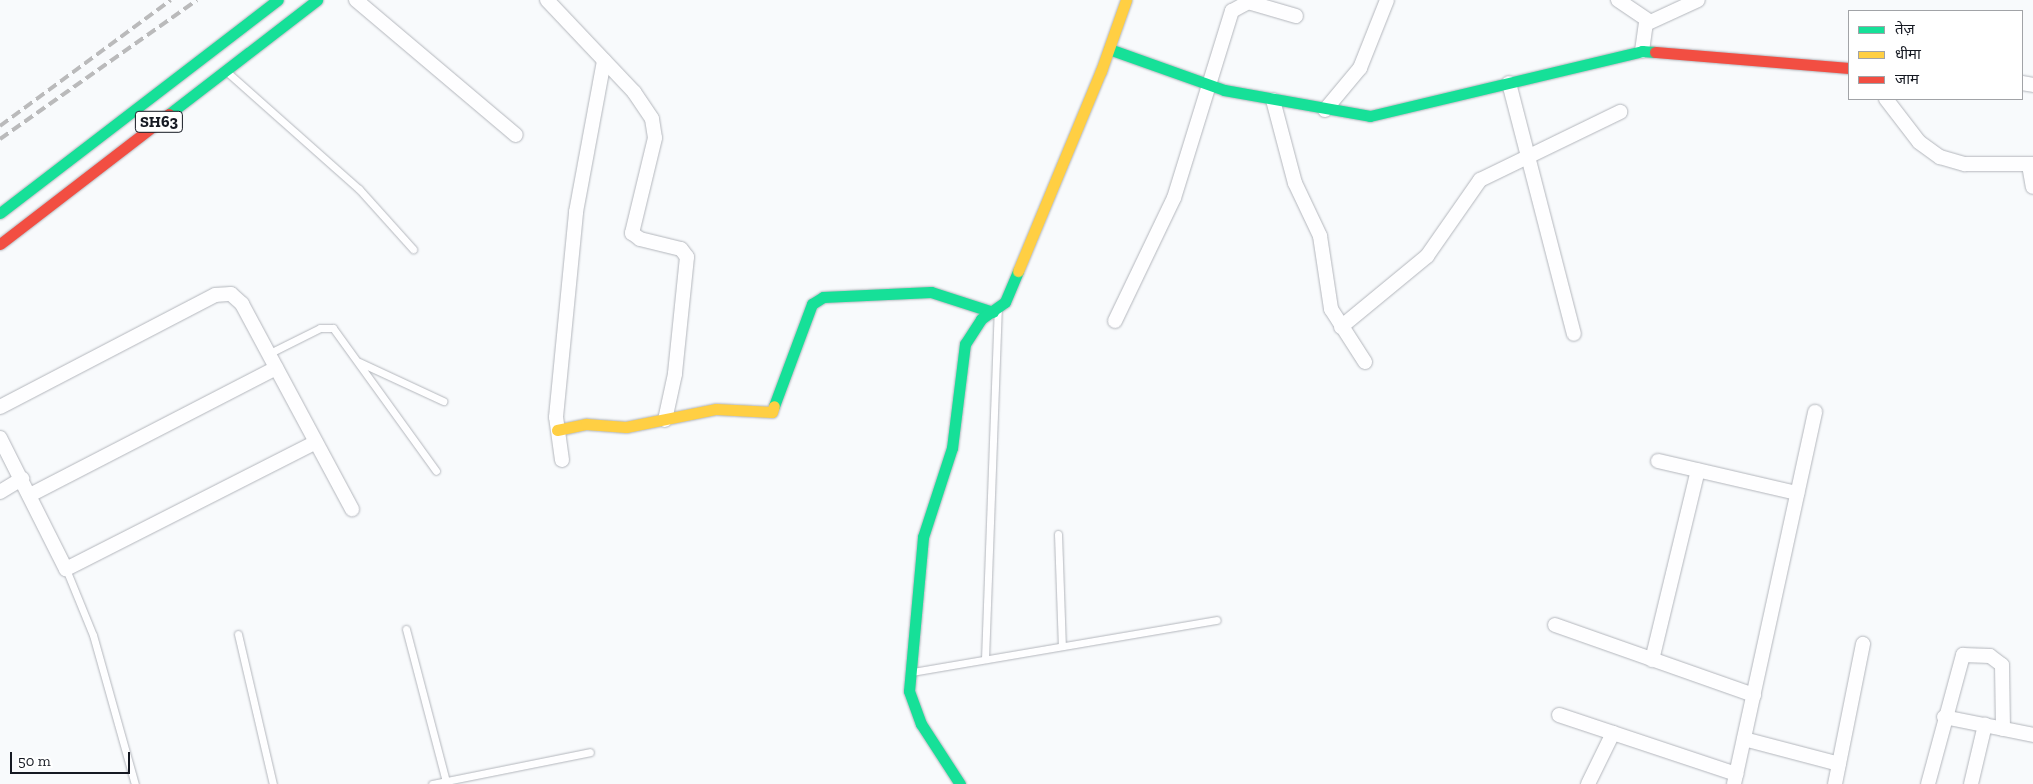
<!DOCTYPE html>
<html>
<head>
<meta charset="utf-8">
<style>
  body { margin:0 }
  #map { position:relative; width:2033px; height:784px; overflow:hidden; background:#f8fafc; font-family:"Zilla Slab","Noto Sans Devanagari",serif }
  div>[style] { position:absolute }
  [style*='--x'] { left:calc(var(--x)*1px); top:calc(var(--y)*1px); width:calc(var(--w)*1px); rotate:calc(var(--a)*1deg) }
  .roads { filter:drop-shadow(0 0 1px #b3b6bc) drop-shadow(0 0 1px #b3b6bc) }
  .lane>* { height:7px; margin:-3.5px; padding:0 3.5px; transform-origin:3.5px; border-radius:3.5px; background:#fefeff }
  .street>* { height:14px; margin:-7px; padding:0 7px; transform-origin:7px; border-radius:7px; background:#fefeff }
  .fast>* { height:11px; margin:-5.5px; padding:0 5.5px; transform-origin:5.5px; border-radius:5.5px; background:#16e098 }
  .slow>* { height:11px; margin:-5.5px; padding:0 5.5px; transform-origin:5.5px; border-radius:5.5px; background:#ffcf43 }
  .jam>* { height:11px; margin:-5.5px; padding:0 5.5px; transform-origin:5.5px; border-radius:5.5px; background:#f24e42 }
  .rail>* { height:4px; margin-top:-2px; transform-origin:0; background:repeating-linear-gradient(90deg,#bababb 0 10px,transparent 0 15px) }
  span { translate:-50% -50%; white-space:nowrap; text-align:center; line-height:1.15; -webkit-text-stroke:5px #fff; paint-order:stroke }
  .shield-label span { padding:1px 4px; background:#fff; border:1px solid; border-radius:4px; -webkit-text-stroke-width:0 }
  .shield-label { font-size:16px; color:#151922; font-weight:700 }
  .legend { position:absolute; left:1848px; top:10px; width:175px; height:90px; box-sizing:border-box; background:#fff; border:1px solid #a1a3a7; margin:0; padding:6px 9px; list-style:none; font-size:15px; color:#151922 }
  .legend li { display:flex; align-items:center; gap:10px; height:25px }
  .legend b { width:25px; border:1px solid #a1a3a7 }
  .scale { position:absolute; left:10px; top:752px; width:120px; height:22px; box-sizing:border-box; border:2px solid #151922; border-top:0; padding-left:6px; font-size:15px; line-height:18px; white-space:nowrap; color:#151922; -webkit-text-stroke:4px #fff; paint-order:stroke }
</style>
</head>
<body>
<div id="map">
  <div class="roads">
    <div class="lane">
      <div style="--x:227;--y:72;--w:176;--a:41.6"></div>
      <div style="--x:359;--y:189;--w:81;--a:48"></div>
      <div style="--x:268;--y:354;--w:58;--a:-26.6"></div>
      <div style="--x:320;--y:328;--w:13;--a:0"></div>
      <div style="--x:333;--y:328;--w:176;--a:54.2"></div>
      <div style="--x:359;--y:362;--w:93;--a:24.9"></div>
      <div style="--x:1058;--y:534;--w:112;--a:88"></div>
      <div style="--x:66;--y:569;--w:71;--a:67.8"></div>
      <div style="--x:93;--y:635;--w:155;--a:74.3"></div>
      <div style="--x:406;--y:629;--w:157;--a:75.3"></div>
      <div style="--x:238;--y:634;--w:154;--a:76.9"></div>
      <div style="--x:985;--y:659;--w:349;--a:-87.9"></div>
      <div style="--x:912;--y:672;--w:309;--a:-9.7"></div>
      <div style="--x:432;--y:784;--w:161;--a:-11.4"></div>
    </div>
    <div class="street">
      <div style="--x:356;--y:0;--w:209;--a:40.2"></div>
      <div style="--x:547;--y:0;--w:127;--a:46.6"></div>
      <div style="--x:634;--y:92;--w:32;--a:56"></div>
      <div style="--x:652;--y:119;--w:19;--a:81"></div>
      <div style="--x:655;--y:138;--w:98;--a:103.6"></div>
      <div style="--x:632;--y:233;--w:10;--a:37"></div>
      <div style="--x:640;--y:239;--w:42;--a:13.7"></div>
      <div style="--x:681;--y:249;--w:10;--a:53"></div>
      <div style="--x:687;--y:257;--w:118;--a:95.9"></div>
      <div style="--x:675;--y:374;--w:47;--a:102.3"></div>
      <div style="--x:1618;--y:0;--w:37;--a:34"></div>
      <div style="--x:1642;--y:51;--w:27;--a:-82"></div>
      <div style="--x:1646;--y:24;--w:57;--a:-24.8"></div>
      <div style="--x:1509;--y:83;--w:259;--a:75.5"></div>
      <div style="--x:2022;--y:83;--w:11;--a:10"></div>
      <div style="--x:1886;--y:99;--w:54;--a:52.5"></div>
      <div style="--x:1919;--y:142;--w:26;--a:36"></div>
      <div style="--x:1940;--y:157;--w:26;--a:16"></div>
      <div style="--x:1965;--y:164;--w:68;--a:0"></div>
      <div style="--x:1273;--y:100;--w:86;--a:75.2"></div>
      <div style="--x:1295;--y:183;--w:59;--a:64.7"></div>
      <div style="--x:1320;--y:236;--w:74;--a:81.4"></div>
      <div style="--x:1331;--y:309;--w:63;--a:57.3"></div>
      <div style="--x:1325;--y:110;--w:55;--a:-50.2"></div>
      <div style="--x:1360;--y:68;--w:73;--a:-68.3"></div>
      <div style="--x:2029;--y:165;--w:22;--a:80"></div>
      <div style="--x:1115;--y:321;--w:136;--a:-64.4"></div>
      <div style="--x:1174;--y:198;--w:196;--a:-72.8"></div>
      <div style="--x:1232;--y:11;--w:18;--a:-29"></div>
      <div style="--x:1248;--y:2;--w:50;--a:16.3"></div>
      <div style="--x:1341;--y:327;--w:112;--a:-39.5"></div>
      <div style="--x:1427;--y:256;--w:93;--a:-55.1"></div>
      <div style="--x:1480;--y:180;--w:156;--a:-25.9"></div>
      <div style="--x:0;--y:407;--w:242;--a:-27.5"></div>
      <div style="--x:215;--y:295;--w:16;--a:-4"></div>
      <div style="--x:231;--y:294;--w:15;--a:42"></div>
      <div style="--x:242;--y:304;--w:233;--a:61.8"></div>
      <div style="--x:0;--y:438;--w:147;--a:63.3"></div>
      <div style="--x:66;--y:569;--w:280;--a:-26.9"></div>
      <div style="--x:562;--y:460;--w:43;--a:-97.9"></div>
      <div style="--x:556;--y:417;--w:206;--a:-84.4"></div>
      <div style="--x:576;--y:212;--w:154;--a:-79.5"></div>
      <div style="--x:1658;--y:461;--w:143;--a:13"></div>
      <div style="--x:0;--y:492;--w:26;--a:-31"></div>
      <div style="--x:30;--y:495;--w:277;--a:-27.3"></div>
      <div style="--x:1555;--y:625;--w:211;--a:19.4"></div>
      <div style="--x:1652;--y:660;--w:195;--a:-76.4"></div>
      <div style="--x:1559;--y:715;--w:187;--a:18.4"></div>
      <div style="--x:1944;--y:717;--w:91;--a:11.4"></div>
      <div style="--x:1744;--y:739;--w:98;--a:14.7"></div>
      <div style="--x:1588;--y:784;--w:57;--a:-63.9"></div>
      <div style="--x:1734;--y:784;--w:381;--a:-77.7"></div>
      <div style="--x:1835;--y:784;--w:143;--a:-78.7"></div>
      <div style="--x:1928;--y:784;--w:134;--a:-74.8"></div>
      <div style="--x:1963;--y:655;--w:27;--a:2"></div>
      <div style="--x:1990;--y:656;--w:15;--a:37"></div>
      <div style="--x:2002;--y:665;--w:64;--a:89.1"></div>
      <div style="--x:1971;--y:784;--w:61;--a:-76.7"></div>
    </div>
    <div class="fast">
      <div style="--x:1109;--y:49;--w:122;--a:19.6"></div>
      <div style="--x:1224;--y:90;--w:148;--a:10.1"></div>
      <div style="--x:1370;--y:116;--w:280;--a:-13.4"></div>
      <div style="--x:1642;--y:51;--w:13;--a:4"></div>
      <div style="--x:169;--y:114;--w:187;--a:-37.6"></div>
      <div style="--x:0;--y:213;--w:350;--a:-37.5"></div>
      <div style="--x:774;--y:406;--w:109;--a:-69.6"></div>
      <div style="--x:812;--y:304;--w:13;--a:-32"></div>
      <div style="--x:823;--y:297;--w:108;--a:-2.7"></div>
      <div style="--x:931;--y:292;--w:65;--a:17.9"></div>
      <div style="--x:960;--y:784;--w:72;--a:-123"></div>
      <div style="--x:921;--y:724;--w:35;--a:-110"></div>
      <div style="--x:909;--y:691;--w:155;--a:-84.8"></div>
      <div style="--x:923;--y:537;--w:94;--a:-72"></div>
      <div style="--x:952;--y:448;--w:105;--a:-82.9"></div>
      <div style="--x:965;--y:344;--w:30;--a:-57"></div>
      <div style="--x:981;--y:319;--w:29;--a:-35"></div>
      <div style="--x:1005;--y:302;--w:34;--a:-67"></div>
    </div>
    <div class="slow">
      <div style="--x:1018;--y:271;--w:217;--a:-67.5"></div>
      <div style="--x:1101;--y:71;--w:75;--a:-70.6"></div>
      <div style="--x:557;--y:430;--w:30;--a:-12"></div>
      <div style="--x:586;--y:424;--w:40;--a:4.3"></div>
      <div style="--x:626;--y:427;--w:92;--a:-11.3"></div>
      <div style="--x:716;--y:409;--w:56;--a:3.1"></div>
      <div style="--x:772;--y:412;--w:6;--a:-72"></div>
    </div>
    <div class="jam">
      <div style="--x:1655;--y:52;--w:195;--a:4.7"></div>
      <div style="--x:0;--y:244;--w:213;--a:-37.6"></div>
    </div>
  </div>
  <div class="rail">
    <div style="--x:0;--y:126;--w:212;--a:-36.4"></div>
    <div style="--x:0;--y:139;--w:241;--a:-35.2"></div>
  </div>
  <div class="shield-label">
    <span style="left:159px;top:122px">SH63</span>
  </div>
  <ul class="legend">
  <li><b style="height:6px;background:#16e098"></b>तेज़</li>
  <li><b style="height:6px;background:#ffcf43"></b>धीमा</li>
  <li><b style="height:6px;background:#f24e42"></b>जाम</li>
  </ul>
  <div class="scale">50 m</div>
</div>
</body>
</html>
